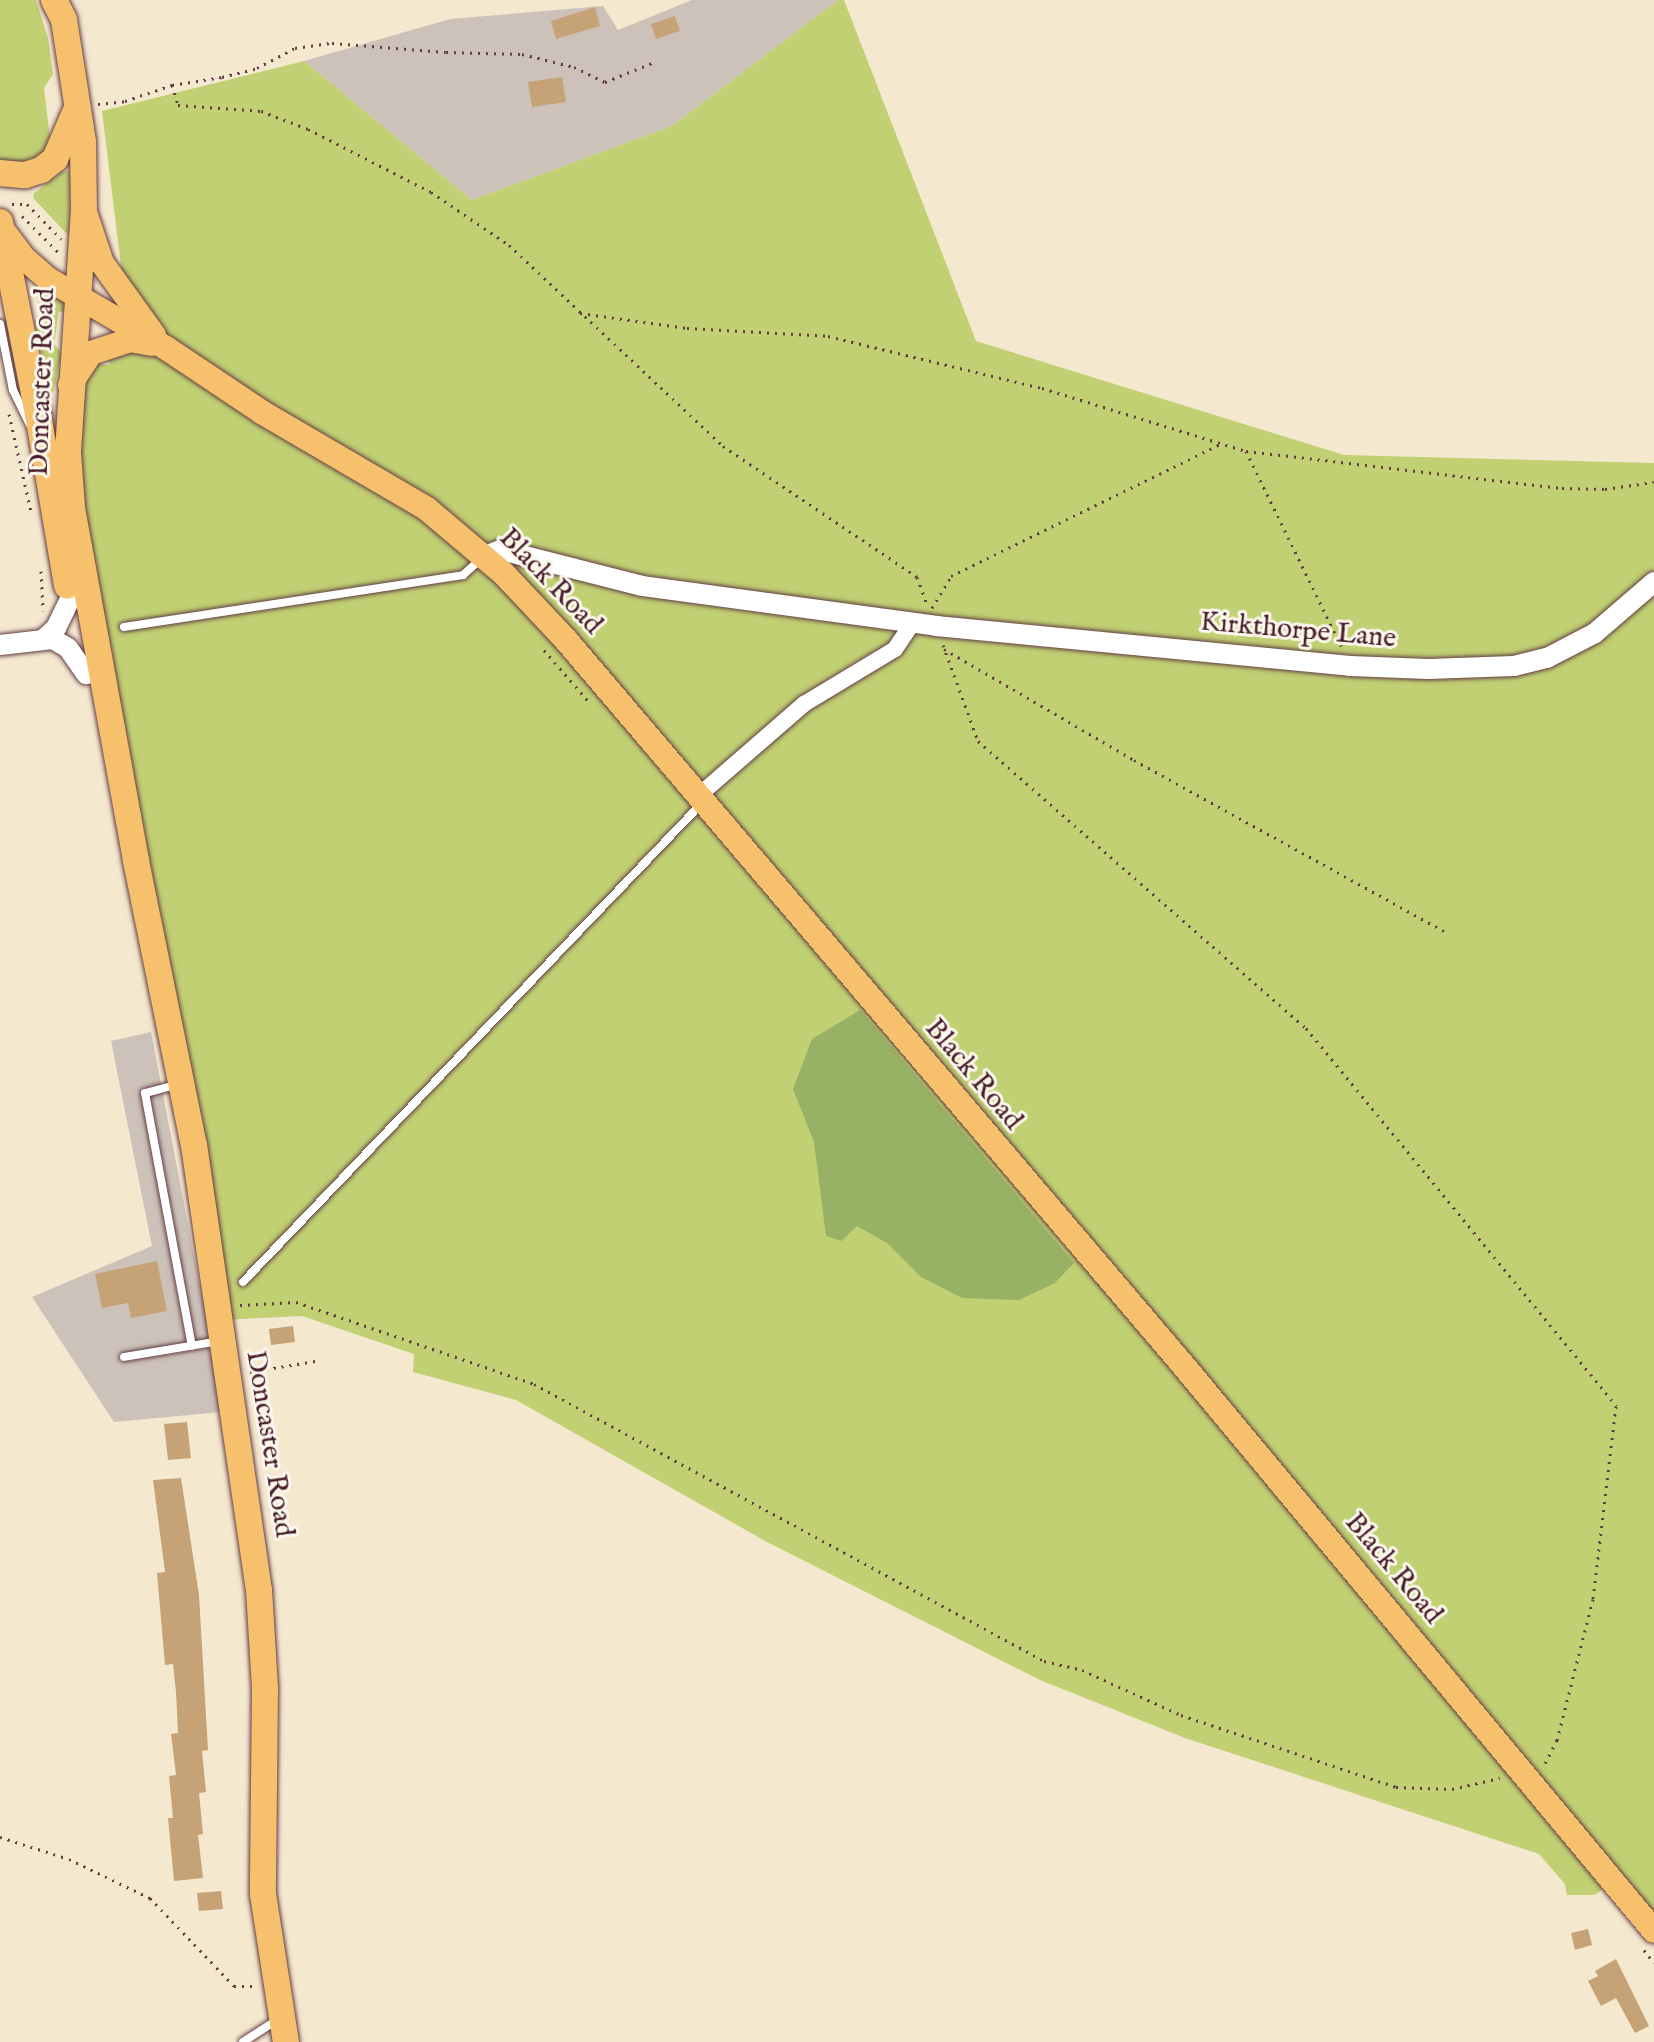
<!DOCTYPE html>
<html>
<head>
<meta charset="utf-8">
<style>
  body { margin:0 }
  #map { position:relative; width:1654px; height:2042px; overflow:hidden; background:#f4e8cf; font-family:"IM FELL English",serif }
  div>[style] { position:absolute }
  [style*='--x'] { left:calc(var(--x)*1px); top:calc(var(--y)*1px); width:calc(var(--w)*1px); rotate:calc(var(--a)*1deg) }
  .industrial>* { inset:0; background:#ccc2b9 }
  .green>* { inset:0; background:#c1d073 }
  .forest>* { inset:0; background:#98b265 }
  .building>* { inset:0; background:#c5a377 }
  .path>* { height:3px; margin-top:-1.5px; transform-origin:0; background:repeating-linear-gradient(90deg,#643d44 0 2px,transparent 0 8px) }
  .roads { filter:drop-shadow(0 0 2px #643d44) drop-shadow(0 0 2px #643d44) }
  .service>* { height:8px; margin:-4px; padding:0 4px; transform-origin:4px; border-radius:4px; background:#fff }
  .minor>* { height:16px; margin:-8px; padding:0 8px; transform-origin:8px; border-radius:8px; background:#fff }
  .tertiary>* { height:20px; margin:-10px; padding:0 10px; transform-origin:10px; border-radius:10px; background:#fff }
  .primary>* { height:24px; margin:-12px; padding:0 12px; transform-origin:12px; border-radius:12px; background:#f7c06c }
  .trunk>* { height:26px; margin:-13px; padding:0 13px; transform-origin:13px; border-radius:13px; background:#f7c06c }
  span { translate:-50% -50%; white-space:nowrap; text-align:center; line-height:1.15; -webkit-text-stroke:6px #fbf7ec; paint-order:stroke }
  .street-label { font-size:28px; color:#4a1f2b }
</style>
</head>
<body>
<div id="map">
  <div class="industrial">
    <div style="clip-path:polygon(692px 0,838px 0,672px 126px,472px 200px,304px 61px,450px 19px,603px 6px,618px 30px)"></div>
    <div style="clip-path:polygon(151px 1032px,202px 1297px,232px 1411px,114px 1422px,32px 1297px,152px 1246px,111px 1041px)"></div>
  </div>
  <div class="green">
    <div style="clip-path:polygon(0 0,36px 0,48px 38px,53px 74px,44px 88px,51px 147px,26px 170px,0 159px)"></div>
    <div style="clip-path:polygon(838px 0,844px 0,976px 341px,1344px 455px,1654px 463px,1654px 1931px,1613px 1881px,1595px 1895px,1567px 1895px,1565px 1884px,1539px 1854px,1185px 1738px,1040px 1680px,767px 1542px,516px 1400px,413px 1372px,414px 1354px,302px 1316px,220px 1320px,72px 508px,85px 379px,98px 364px,109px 365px,122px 274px,102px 111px,304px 61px,472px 200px,672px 126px)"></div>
    <div style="clip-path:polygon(68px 171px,72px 177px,69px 236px,34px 199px,33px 194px,62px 172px)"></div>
    <div style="clip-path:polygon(35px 290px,71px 303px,68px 314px,59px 311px,54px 344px,62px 353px,52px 397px,34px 321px,42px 314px)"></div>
  </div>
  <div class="forest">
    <div style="clip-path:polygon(860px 1010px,1074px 1263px,1055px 1283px,1019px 1300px,962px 1298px,921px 1277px,887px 1243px,857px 1226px,841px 1241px,826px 1236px,814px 1142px,793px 1089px,812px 1039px)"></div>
  </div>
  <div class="building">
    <div style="clip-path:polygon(595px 7px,600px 26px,556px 39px,551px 21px)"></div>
    <div style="clip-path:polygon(675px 16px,680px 31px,656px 39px,651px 24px)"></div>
    <div style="clip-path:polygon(562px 77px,566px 102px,532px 107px,528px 82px)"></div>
    <div style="clip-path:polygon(157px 1261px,167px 1311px,131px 1318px,128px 1303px,102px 1308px,95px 1274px)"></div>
    <div style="clip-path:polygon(293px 1326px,295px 1342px,271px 1345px,269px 1329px)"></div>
    <div style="clip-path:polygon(187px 1422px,191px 1458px,168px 1460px,164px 1424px)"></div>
    <div style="clip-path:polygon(181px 1478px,199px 1595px,208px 1750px,202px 1751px,206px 1792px,199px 1793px,203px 1834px,198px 1835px,203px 1878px,174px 1881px,168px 1818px,173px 1818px,169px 1776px,176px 1775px,171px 1734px,178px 1733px,176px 1692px,173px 1664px,165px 1665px,157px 1573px,165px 1572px,153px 1480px)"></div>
    <div style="clip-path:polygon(221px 1891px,223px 1909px,199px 1911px,197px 1893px)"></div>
    <div style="clip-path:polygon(1588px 1929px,1592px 1945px,1575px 1950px,1571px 1933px)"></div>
    <div style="clip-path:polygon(1616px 1959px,1649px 2026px,1635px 2033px,1616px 1998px,1601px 2006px,1588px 1981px,1598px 1976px,1595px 1971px)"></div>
  </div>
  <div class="path">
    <div style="--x:172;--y:85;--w:21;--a:73"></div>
    <div style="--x:178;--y:105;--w:83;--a:4.1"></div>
    <div style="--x:261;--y:111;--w:50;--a:21"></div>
    <div style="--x:308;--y:129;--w:138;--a:27.1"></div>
    <div style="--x:431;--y:192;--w:94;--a:34.2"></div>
    <div style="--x:509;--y:245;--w:294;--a:43.2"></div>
    <div style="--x:723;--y:446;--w:234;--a:34"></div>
    <div style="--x:917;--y:577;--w:29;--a:70"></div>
    <div style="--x:98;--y:104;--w:27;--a:-6"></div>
    <div style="--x:125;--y:101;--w:50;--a:-18.8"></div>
    <div style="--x:172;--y:85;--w:51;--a:-9.1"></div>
    <div style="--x:222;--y:77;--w:36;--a:-14"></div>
    <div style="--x:257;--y:68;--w:43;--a:-27.8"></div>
    <div style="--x:295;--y:48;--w:37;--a:-8"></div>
    <div style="--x:332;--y:43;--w:114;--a:4.5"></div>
    <div style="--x:446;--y:52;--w:76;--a:1.5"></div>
    <div style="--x:522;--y:54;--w:54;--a:14"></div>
    <div style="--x:574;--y:67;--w:34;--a:26"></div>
    <div style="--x:605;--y:82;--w:51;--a:-22"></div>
    <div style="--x:12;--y:204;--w:15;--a:0"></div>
    <div style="--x:27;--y:204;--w:49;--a:45.8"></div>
    <div style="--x:22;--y:216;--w:51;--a:45"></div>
    <div style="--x:580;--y:313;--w:108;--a:8"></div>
    <div style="--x:687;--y:328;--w:141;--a:3.2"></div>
    <div style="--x:828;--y:336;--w:220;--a:13.7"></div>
    <div style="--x:1042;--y:388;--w:214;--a:17.2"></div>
    <div style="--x:1246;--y:451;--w:318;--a:6.7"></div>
    <div style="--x:1562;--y:488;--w:43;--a:1.3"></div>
    <div style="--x:1605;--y:489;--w:49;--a:-8.1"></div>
    <div style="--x:9;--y:414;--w:100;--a:77.3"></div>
    <div style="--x:1246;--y:451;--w:217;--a:64"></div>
    <div style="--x:41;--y:571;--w:40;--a:87.1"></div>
    <div style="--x:932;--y:608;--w:37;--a:-59"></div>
    <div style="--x:951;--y:576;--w:300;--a:-26.1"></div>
    <div style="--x:943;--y:645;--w:102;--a:70"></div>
    <div style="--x:978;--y:741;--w:436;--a:41.2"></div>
    <div style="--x:1306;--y:1028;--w:489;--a:50.6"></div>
    <div style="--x:1616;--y:1406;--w:194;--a:96.8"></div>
    <div style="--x:1593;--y:1599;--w:146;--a:104.3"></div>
    <div style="--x:1557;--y:1740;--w:30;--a:117"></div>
    <div style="--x:944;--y:649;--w:220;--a:30.3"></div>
    <div style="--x:1134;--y:760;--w:354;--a:28.9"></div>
    <div style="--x:544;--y:650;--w:69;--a:49.1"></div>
    <div style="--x:240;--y:1305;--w:56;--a:-3.1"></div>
    <div style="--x:296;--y:1302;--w:252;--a:19"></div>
    <div style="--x:534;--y:1384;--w:580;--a:28.51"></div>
    <div style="--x:1044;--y:1661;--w:39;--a:13"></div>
    <div style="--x:1082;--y:1670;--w:109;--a:24.4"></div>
    <div style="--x:1181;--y:1715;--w:227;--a:18.5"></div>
    <div style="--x:1396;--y:1787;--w:56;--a:2"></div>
    <div style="--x:1452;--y:1789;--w:49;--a:-12.9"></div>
    <div style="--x:250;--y:1372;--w:72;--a:-9.6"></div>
    <div style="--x:0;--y:1837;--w:72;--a:17.7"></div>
    <div style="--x:69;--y:1859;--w:90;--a:25.7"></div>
    <div style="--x:150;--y:1898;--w:122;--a:46.3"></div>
    <div style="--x:234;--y:1986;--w:22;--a:0"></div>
    <div style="--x:1644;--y:1950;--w:16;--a:52"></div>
  </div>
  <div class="roads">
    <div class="service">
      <div style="--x:0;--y:324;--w:67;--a:78.9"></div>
      <div style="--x:13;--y:390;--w:39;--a:64"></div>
      <div style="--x:124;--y:627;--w:343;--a:-8.7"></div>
      <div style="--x:463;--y:575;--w:24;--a:-42"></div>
      <div style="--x:179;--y:1084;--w:35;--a:165"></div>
      <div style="--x:145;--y:1093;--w:257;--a:79.5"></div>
      <div style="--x:243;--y:1282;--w:663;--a:-46.22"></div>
      <div style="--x:124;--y:1357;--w:97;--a:-9.5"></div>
      <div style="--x:243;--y:2042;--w:40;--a:-32.9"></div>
    </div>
    <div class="minor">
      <div style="--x:697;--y:797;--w:142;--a:-41"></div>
      <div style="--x:804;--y:704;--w:106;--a:-31.1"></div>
      <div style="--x:895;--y:649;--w:32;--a:-56"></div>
    </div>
    <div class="tertiary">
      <div style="--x:485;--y:556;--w:17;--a:-21"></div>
      <div style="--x:501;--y:550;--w:146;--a:14.3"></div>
      <div style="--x:642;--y:586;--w:297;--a:7.7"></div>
      <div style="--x:936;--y:626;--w:416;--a:5.5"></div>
      <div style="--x:1350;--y:666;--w:78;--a:2.2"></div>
      <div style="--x:1428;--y:669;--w:86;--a:-2"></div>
      <div style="--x:1514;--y:666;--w:34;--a:-14"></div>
      <div style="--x:1547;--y:658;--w:54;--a:-27.5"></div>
      <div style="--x:1595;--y:633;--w:78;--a:-40.8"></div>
      <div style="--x:45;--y:638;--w:15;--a:-42"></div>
      <div style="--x:56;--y:628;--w:32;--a:-64"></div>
      <div style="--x:0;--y:645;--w:53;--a:-6.5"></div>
      <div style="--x:53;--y:639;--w:17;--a:31"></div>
      <div style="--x:68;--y:648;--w:32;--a:55"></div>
    </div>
    <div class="primary">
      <div style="--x:86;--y:215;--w:51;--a:71.6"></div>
      <div style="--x:102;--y:263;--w:89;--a:54.2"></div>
      <div style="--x:2;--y:229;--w:38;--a:53"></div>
      <div style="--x:25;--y:259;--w:30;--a:41"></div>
      <div style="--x:48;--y:279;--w:137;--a:30.3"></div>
      <div style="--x:166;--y:348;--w:117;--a:33.8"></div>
      <div style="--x:263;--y:413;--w:190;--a:30.3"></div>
      <div style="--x:427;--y:509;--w:101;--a:40.2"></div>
      <div style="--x:504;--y:574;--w:91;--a:46.8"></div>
      <div style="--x:566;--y:640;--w:952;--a:49.6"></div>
      <div style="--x:1183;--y:1365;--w:736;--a:50.23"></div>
      <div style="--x:70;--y:385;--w:38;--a:-57"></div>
      <div style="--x:91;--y:353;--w:41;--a:-18.4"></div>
      <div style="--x:130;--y:340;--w:22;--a:10"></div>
    </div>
    <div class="trunk">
      <div style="--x:54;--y:0;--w:22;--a:63"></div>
      <div style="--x:64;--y:20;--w:123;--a:81.1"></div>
      <div style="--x:83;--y:142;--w:68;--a:89.2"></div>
      <div style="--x:84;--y:210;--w:244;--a:93.8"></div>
      <div style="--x:68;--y:453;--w:55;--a:85.8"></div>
      <div style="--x:72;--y:508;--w:359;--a:79.7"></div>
      <div style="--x:136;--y:861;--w:290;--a:78.5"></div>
      <div style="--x:194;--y:1145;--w:450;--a:81.7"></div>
      <div style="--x:259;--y:1590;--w:98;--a:86.5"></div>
      <div style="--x:265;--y:1688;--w:206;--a:90.6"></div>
      <div style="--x:263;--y:1894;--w:150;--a:81.2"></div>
      <div style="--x:0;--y:173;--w:25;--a:5"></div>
      <div style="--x:25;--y:175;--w:17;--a:-17"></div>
      <div style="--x:41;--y:170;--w:18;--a:-38"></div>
      <div style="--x:55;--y:159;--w:56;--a:-66.7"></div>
      <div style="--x:0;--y:222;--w:196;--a:78.8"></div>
      <div style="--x:38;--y:414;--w:174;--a:80.4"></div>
    </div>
  </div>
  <div class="street-label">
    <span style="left:43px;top:382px;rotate:-88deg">Doncaster Road</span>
    <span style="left:550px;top:582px;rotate:46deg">Black Road</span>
    <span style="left:1298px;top:631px;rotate:5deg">Kirkthorpe Lane</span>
    <span style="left:973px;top:1075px;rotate:50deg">Black Road</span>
    <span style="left:269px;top:1444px;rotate:81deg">Doncaster Road</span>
    <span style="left:1393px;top:1569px;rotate:50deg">Black Road</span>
  </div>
</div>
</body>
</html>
